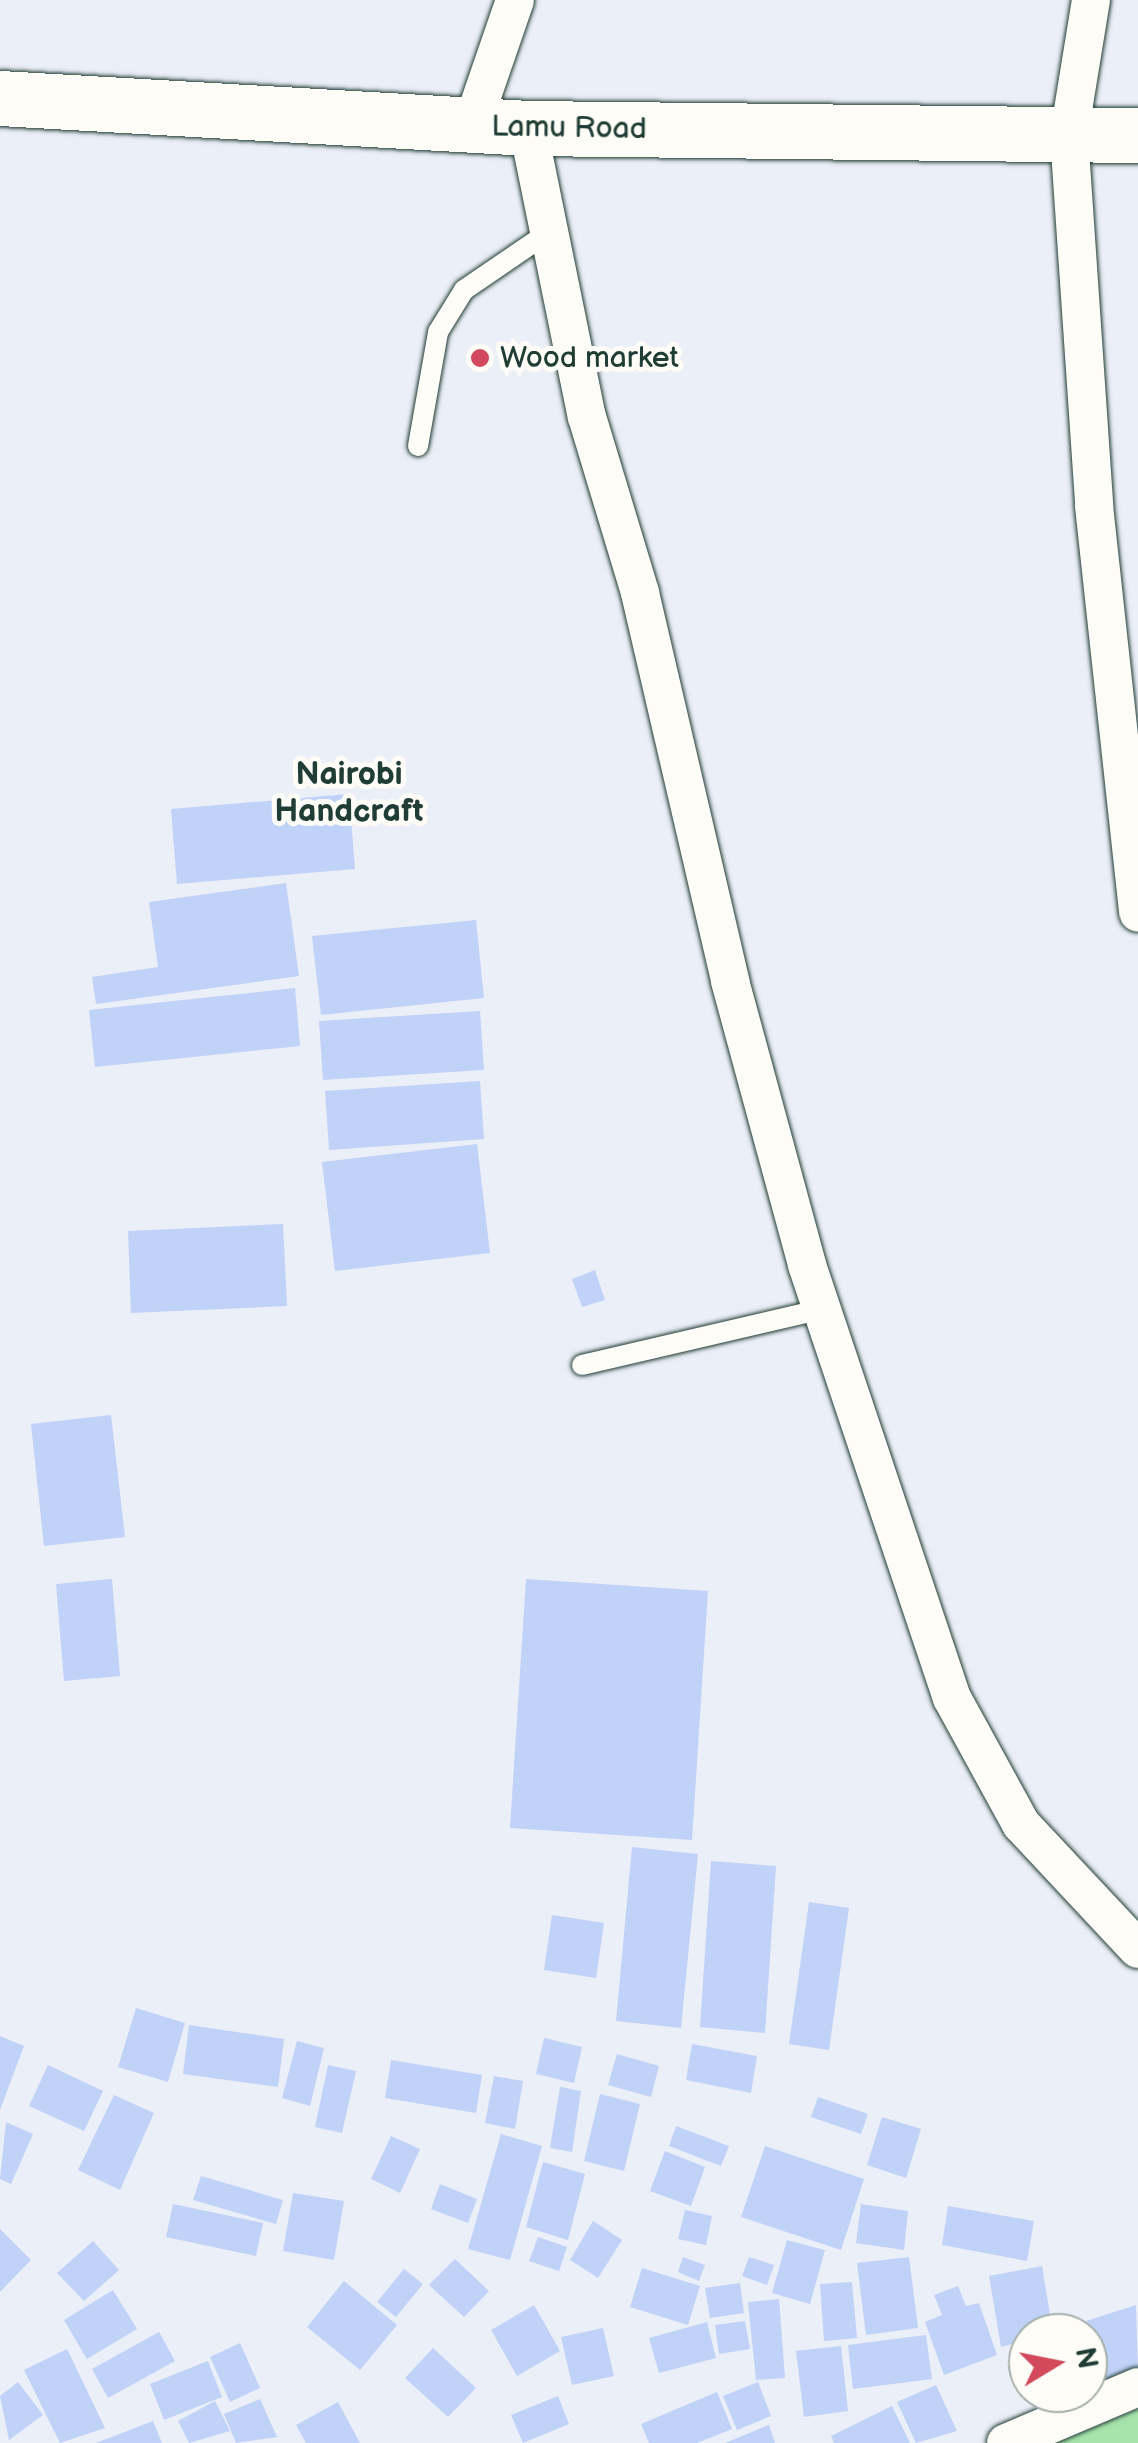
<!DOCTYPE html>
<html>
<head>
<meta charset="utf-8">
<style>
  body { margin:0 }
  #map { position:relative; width:1138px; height:2443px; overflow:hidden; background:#ebeff7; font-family:"Balsamiq Sans",sans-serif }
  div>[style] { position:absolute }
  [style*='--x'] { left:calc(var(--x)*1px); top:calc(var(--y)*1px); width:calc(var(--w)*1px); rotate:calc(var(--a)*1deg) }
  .green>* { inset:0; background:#a7e4ab }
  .building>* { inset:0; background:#c0d2f8 }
  .roads { filter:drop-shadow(0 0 2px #1f3d34) drop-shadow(0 0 2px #1f3d34) }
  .lane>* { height:20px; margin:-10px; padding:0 10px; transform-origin:10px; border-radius:10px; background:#fdfcf7 }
  .street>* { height:38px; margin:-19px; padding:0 19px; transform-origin:19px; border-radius:19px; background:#fdfcf7 }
  .secondary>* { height:55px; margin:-27.5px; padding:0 27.5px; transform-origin:27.5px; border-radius:27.5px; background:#fdfcf7 }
  .dots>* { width:28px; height:28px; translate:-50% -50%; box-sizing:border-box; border:5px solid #fdfcf7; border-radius:50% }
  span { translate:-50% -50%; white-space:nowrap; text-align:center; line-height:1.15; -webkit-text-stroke:10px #fdfcf7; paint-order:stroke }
  .street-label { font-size:30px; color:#1f3d34 }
  .poi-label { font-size:30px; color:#1f3d34 }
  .left { translate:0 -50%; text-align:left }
  .neighbourhood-label { font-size:32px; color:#1f3d34; font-weight:700 }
  .north { position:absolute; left:1008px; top:2313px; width:100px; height:100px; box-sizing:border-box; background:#fdfcf7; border:2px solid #a4b0a9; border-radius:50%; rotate:80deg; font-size:28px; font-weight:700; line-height:40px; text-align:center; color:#1f3d34 }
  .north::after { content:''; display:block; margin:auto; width:35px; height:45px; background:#d1495b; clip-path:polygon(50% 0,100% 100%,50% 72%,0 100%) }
</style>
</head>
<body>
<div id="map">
  <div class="green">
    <div style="clip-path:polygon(1138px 2409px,1138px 2443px,1057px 2443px)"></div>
  </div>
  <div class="building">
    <div style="clip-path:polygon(349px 794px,355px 869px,177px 884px,171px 809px)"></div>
    <div style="clip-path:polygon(286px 883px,299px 976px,96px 1004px,92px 977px,158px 967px,149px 902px)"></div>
    <div style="clip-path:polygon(476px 920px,484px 998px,321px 1015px,312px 936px)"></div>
    <div style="clip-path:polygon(295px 988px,300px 1046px,95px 1067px,89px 1010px)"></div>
    <div style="clip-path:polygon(480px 1011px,484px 1070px,323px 1080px,319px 1021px)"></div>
    <div style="clip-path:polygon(480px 1081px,484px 1139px,329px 1150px,325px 1091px)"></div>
    <div style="clip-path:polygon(477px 1144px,490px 1253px,335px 1271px,322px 1162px)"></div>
    <div style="clip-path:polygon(283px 1224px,287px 1306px,131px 1313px,128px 1231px)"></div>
    <div style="clip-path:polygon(595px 1270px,605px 1300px,582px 1307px,572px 1279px)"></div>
    <div style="clip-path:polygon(111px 1415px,125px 1537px,44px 1546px,31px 1424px)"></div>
    <div style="clip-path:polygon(112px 1579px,120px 1676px,64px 1681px,56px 1584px)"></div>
    <div style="clip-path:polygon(526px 1579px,708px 1591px,692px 1840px,510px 1828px)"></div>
    <div style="clip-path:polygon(632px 1847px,698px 1854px,681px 2028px,616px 2021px)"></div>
    <div style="clip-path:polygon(711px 1861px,776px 1866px,765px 2033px,700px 2027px)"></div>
    <div style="clip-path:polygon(809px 1902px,849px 1908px,829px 2050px,789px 2044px)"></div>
    <div style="clip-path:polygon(552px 1915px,604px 1923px,596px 1978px,544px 1970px)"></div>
    <div style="clip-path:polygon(136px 2008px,185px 2023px,168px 2082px,118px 2067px)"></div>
    <div style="clip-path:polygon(189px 2025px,284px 2039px,278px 2087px,183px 2074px)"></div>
    <div style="clip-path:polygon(0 2036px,24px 2046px,0 2110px)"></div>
    <div style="clip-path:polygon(544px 2038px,582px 2047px,574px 2083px,536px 2074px)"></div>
    <div style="clip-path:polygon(297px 2041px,324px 2048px,310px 2106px,282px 2098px)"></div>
    <div style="clip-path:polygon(692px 2044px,757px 2056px,751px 2093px,686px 2080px)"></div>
    <div style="clip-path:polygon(617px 2054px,659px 2066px,651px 2097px,608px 2085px)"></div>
    <div style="clip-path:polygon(391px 2060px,482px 2075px,476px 2113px,385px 2098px)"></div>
    <div style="clip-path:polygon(48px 2065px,103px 2091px,84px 2131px,29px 2106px)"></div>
    <div style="clip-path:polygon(328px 2065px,356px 2071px,342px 2133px,315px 2127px)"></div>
    <div style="clip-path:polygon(494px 2076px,523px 2081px,515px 2129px,485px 2123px)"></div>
    <div style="clip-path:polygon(560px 2087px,581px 2091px,572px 2152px,550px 2148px)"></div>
    <div style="clip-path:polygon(600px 2094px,640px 2104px,624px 2171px,584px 2161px)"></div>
    <div style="clip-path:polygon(114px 2095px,154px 2113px,120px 2190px,78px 2170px)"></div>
    <div style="clip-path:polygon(818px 2097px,868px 2114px,861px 2134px,811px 2117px)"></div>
    <div style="clip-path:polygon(882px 2117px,921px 2129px,906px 2178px,867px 2165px)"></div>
    <div style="clip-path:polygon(6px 2122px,33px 2134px,11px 2184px,0 2179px)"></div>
    <div style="clip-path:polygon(676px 2126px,729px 2146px,721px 2166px,669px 2146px)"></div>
    <div style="clip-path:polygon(501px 2134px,542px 2146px,510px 2260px,468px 2249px)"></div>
    <div style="clip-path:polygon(391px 2136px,420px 2149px,400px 2193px,371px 2179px)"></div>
    <div style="clip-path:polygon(765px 2146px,864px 2179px,841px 2250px,741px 2217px)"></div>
    <div style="clip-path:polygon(665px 2151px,705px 2167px,691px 2206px,650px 2191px)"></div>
    <div style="clip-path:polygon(543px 2162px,585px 2174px,568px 2240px,526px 2227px)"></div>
    <div style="clip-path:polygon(201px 2176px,283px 2200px,276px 2224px,193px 2200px)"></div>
    <div style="clip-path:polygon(440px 2184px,477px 2199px,468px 2223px,431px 2209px)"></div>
    <div style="clip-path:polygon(293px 2193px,344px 2201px,334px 2260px,283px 2251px)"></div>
    <div style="clip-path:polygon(173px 2204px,263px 2223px,256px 2256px,166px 2237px)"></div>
    <div style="clip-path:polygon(861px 2204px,908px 2211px,904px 2250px,856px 2243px)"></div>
    <div style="clip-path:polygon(948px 2206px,1034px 2221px,1027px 2261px,942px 2245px)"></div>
    <div style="clip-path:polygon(685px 2210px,712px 2216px,706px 2245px,678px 2239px)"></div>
    <div style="clip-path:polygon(593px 2221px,622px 2240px,598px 2278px,570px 2260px)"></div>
    <div style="clip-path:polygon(0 2229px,31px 2260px,0 2292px)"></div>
    <div style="clip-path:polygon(538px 2237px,567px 2247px,559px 2271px,529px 2261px)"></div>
    <div style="clip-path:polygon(787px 2240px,825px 2250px,810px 2304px,772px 2293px)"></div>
    <div style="clip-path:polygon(93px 2241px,119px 2270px,84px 2301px,57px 2273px)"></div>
    <div style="clip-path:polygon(683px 2257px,705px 2265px,699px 2281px,678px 2272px)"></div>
    <div style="clip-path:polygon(749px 2257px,774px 2265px,767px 2285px,742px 2276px)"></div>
    <div style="clip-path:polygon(909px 2257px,918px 2328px,866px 2335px,857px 2263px)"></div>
    <div style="clip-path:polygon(455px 2259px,489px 2291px,464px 2317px,429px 2285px)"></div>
    <div style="clip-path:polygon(1042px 2266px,1053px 2333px,1001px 2347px,989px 2276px)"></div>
    <div style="clip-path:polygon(642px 2268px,700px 2286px,688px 2325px,630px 2307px)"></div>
    <div style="clip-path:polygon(404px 2269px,423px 2284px,396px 2317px,377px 2302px)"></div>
    <div style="clip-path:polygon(344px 2281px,397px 2325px,360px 2370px,307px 2327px)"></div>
    <div style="clip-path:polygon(852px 2282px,857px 2338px,824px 2341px,820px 2284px)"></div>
    <div style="clip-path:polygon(740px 2283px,744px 2313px,710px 2318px,705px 2288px)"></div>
    <div style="clip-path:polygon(958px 2286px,966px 2306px,979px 2303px,997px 2355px,944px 2375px,925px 2322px,942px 2315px,934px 2295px)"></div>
    <div style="clip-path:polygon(113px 2290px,137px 2329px,87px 2359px,64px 2320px)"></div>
    <div style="clip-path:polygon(779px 2299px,785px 2378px,756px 2380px,748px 2302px)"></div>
    <div style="clip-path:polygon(534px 2305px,560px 2351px,517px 2376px,491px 2330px)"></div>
    <div style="clip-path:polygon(1136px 2305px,1138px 2370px,1088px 2386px,1088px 2333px,1061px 2329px)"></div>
    <div style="clip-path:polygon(745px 2321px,750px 2349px,719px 2354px,715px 2325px)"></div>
    <div style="clip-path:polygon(707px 2322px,716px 2358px,659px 2373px,649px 2338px)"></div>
    <div style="clip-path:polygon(603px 2328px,614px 2376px,572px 2385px,561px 2337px)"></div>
    <div style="clip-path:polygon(159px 2332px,175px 2361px,108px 2398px,92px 2369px)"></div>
    <div style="clip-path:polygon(926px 2335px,932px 2379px,853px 2389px,848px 2345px)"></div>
    <div style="clip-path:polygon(240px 2343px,260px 2388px,230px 2402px,210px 2357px)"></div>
    <div style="clip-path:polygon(841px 2346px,848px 2411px,804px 2417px,796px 2351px)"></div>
    <div style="clip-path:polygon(433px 2348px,476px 2388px,448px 2417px,405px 2378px)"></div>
    <div style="clip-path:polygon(67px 2349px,105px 2428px,60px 2443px,24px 2370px)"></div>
    <div style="clip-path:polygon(208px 2361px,222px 2397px,164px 2420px,150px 2384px)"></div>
    <div style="clip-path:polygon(18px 2382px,43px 2415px,9px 2440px,0 2396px)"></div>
    <div style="clip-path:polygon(758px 2382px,771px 2416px,737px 2430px,723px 2396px)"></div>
    <div style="clip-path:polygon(936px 2385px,957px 2431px,916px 2443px,897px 2402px)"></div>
    <div style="clip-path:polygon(717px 2392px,732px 2429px,697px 2443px,649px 2443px,641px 2424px)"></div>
    <div style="clip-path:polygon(558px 2396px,569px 2424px,523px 2443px,511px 2415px)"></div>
    <div style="clip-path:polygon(260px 2399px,277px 2437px,236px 2443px,224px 2414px)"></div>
    <div style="clip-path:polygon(215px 2401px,230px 2431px,189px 2443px,178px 2421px)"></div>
    <div style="clip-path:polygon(338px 2402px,360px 2443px,306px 2443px,296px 2425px)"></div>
    <div style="clip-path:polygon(892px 2406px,910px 2443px,834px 2443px,831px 2436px)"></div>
    <div style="clip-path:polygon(153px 2421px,162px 2443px,96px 2443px)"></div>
    <div style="clip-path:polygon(769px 2425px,775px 2443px,725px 2443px)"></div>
  </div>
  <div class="roads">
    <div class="lane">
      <div style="--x:418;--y:446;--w:116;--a:-80"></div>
      <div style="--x:438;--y:332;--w:49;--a:-58.2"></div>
      <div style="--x:464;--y:290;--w:103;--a:-34.3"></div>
      <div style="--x:582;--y:1365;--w:246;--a:-13.1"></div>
    </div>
    <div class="street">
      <div style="--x:1091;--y:0;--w:137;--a:99.3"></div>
      <div style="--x:1069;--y:135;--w:372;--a:86.1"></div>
      <div style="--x:1094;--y:506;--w:409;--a:83.8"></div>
      <div style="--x:472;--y:125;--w:132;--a:-71"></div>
      <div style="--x:528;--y:128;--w:295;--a:78.5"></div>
      <div style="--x:587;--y:417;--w:184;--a:73.2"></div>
      <div style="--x:640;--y:593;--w:398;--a:76.9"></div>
      <div style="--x:730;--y:981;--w:294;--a:74.8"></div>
      <div style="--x:807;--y:1265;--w:457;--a:71.5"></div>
      <div style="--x:952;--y:1698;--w:144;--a:61.3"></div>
      <div style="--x:1021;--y:1824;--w:171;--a:46.9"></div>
      <div style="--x:1006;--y:2443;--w:143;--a:-23"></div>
    </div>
    <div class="secondary">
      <div style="--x:0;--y:98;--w:529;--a:3.25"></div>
      <div style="--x:528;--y:128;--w:610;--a:0.66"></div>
    </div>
  </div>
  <div class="dots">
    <div style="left:480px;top:358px;background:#d1495b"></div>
  </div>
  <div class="street-label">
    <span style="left:569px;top:128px;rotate:1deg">Lamu Road</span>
  </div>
  <div class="poi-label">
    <span class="left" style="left:500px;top:358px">Wood market</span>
  </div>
  <div class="neighbourhood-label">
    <span style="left:349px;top:794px">Nairobi<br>Handcraft</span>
  </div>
  <div class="north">N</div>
</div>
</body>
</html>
